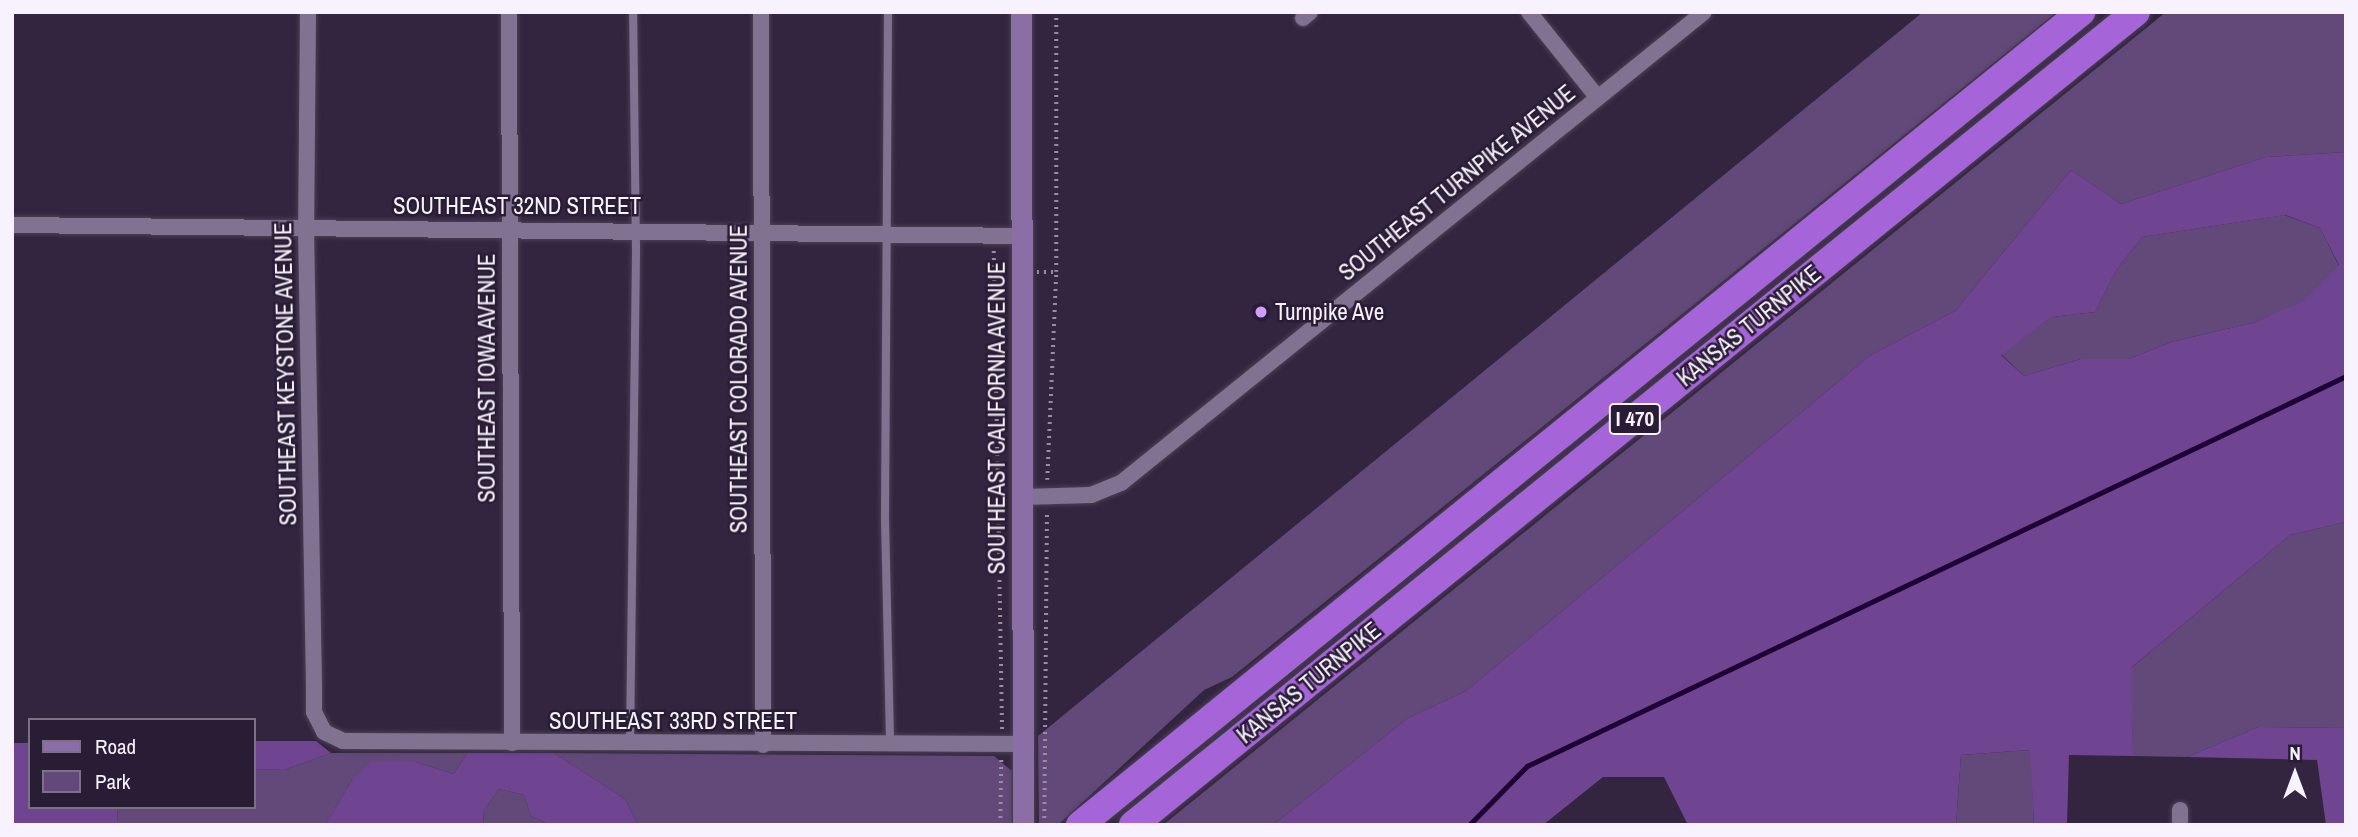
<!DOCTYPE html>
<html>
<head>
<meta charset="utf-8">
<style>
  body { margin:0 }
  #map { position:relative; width:2358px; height:837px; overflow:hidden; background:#332540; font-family:"Archivo Narrow",sans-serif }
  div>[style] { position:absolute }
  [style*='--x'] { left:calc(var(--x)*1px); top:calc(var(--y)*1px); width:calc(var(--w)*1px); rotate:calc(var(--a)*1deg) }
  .green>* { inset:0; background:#63497a }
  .forest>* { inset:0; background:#6f4491 }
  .stream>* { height:5px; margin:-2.5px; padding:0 2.5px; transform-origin:2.5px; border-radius:2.5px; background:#1f0034 }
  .path>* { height:3.5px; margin-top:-1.75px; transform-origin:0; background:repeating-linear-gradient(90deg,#988ea1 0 2px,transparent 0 7px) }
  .roads { filter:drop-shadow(0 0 2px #4b4055) drop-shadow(0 0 2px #4b4055) }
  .lane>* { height:8px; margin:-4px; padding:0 4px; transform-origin:4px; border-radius:4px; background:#827291 }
  .street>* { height:16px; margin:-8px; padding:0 8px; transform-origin:8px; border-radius:8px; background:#827291 }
  .secondary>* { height:21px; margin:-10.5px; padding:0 10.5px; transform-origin:10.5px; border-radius:10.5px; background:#8c6ea7 }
  .highway>* { height:28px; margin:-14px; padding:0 14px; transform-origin:14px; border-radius:14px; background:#a565d9 }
  .dots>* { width:19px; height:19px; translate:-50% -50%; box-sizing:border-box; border:4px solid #291c35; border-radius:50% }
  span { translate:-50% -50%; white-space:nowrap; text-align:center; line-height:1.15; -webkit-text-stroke:5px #291c35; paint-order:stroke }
  .shield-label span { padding:2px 5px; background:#291c35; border:2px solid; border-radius:5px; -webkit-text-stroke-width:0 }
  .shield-label { font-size:21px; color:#f7f2fd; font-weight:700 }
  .street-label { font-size:23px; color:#f7f2fd }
  .poi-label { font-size:23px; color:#f7f2fd }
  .left { translate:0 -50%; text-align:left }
  .frame { position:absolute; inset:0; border:14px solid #f7f2fd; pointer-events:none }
  .legend { position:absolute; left:28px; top:718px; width:228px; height:91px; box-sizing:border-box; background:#291c35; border:2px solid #7b7285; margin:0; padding:9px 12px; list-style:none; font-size:21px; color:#f7f2fd }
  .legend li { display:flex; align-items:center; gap:14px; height:35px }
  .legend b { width:35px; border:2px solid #7b7285 }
  .north { position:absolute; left:2260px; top:739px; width:70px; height:70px; -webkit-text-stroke:5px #291c35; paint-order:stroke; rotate:0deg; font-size:19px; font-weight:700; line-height:28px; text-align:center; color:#f7f2fd }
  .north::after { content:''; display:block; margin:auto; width:24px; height:32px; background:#f7f2fd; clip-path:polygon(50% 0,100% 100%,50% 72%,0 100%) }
</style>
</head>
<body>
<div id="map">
  <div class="green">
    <div style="clip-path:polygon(1923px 12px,2057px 12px,1232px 677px,1204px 690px,1058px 825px,1039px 825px,1038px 736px)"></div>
    <div style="clip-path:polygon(2166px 12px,2346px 12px,2346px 152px,2266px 157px,2121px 204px,2071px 170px,1955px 311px,1869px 356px,1466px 691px,1408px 718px,1273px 825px,1163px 825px)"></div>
    <div style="clip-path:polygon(2284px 215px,2320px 228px,2339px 266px,2305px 300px,2256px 322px,2171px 342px,2129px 359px,2081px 359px,2024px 376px,2001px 354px,2052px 317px,2095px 312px,2117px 269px,2142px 237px)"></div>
    <div style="clip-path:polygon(2346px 522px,2346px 728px,2258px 727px,2187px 757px,2133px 756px,2131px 668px,2290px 535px)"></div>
    <div style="clip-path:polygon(2031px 750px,2034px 825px,1956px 825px,1961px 755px)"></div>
    <div style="clip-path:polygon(331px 753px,467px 753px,454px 774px,416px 762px,352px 780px,325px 825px,118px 825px,117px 807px,254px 807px,254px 769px,284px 770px)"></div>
    <div style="clip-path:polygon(554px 753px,994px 756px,1012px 771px,1012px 825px,638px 825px,625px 799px)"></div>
    <div style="clip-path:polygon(499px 789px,524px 795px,531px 816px,551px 825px,483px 825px,484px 810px)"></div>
  </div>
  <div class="forest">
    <div style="clip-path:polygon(evenodd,2346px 152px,2346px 522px,2290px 535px,2132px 667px,2133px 756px,2069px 755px,2067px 825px,2034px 825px,2030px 750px,1961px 755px,1956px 825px,1688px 825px,1664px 777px,1603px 777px,1543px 825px,1273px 825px,1408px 718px,1466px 691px,1869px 356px,1955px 311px,2071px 170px,2121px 204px,2266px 157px,2346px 152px,2285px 215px,2320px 228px,2339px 265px,2304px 300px,2256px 322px,2171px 342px,2129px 359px,2081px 359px,2024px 376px,2001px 355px,2052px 317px,2095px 312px,2117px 269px,2142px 237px,2285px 215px)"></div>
    <div style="clip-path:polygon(2258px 727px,2346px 728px,2346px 825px,2326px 825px,2317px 760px,2187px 757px)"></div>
    <div style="clip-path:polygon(254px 741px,316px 741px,331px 753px,284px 770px,254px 769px)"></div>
    <div style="clip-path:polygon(12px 743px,30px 743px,30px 807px,117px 807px,118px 825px,12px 825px)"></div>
    <div style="clip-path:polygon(467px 753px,554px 753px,625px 799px,638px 825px,551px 825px,531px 816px,524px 795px,499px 789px,484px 810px,483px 825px,325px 825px,352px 780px,372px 761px,416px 762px,454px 774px)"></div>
  </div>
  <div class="stream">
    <div style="--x:1469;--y:825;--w:83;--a:-45.5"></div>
    <div style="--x:1527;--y:766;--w:907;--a:-25.46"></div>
  </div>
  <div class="path">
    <div style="--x:994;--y:251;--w:479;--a:89"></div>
    <div style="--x:1037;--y:272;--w:19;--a:0"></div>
    <div style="--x:1047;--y:480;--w:208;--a:-87.5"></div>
    <div style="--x:1056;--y:272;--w:260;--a:-90"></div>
    <div style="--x:1000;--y:825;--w:67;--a:-89.1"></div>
    <div style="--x:1044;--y:825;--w:313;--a:-89.5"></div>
  </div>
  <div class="roads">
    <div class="lane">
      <div style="--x:888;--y:12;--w:507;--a:90.34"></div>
      <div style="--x:885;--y:519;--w:225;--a:88.7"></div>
      <div style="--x:630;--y:744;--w:496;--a:-89.3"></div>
      <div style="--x:636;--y:248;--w:236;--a:-90.7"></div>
    </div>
    <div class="street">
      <div style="--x:308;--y:12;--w:216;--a:90.5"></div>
      <div style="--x:306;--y:228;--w:459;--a:89"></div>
      <div style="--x:314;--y:687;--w:25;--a:90"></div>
      <div style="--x:314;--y:712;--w:22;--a:63"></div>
      <div style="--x:324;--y:732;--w:21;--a:25"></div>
      <div style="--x:343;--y:741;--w:680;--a:0.25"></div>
      <div style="--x:509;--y:12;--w:731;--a:89.76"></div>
      <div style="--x:761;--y:12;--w:733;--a:89.84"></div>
      <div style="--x:1529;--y:12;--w:110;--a:51.3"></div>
      <div style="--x:1303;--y:18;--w:9;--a:-41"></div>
      <div style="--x:12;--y:225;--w:1010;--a:0.62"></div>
      <div style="--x:1023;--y:497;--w:68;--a:-1.7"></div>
      <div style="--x:1091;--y:495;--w:32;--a:-22"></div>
      <div style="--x:1121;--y:483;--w:749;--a:-38.93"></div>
      <div style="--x:2180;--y:810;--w:15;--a:90"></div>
    </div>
    <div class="secondary">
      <div style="--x:1021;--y:12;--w:813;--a:89.86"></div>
    </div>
    <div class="highway">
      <div style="--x:1080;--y:825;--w:1290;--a:-39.08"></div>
      <div style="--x:1133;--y:825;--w:1291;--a:-39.03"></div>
    </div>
  </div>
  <div class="dots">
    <div style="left:1261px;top:312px;background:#d09dfe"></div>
  </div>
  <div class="shield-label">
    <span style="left:1635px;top:419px">I 470</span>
  </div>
  <div class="street-label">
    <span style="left:1457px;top:183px;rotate:-39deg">SOUTHEAST TURNPIKE AVENUE</span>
    <span style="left:517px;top:206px">SOUTHEAST 32ND STREET</span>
    <span style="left:1749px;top:326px;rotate:-39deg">KANSAS TURNPIKE</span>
    <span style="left:286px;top:374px;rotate:-91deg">SOUTHEAST KEYSTONE AVENUE</span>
    <span style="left:487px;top:378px;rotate:-90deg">SOUTHEAST IOWA AVENUE</span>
    <span style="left:739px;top:379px;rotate:-90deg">SOUTHEAST COLORADO AVENUE</span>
    <span style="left:997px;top:418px;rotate:-90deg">SOUTHEAST CALIFORNIA AVENUE</span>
    <span style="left:1309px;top:683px;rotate:-39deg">KANSAS TURNPIKE</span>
    <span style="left:673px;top:721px">SOUTHEAST 33RD STREET</span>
  </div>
  <div class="poi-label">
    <span class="left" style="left:1275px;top:312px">Turnpike Ave</span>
  </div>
  <div class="frame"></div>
  <ul class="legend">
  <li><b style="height:9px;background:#8c6ea7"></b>Road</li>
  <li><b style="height:19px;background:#63497a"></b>Park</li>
  </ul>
  <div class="north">N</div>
</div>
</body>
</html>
